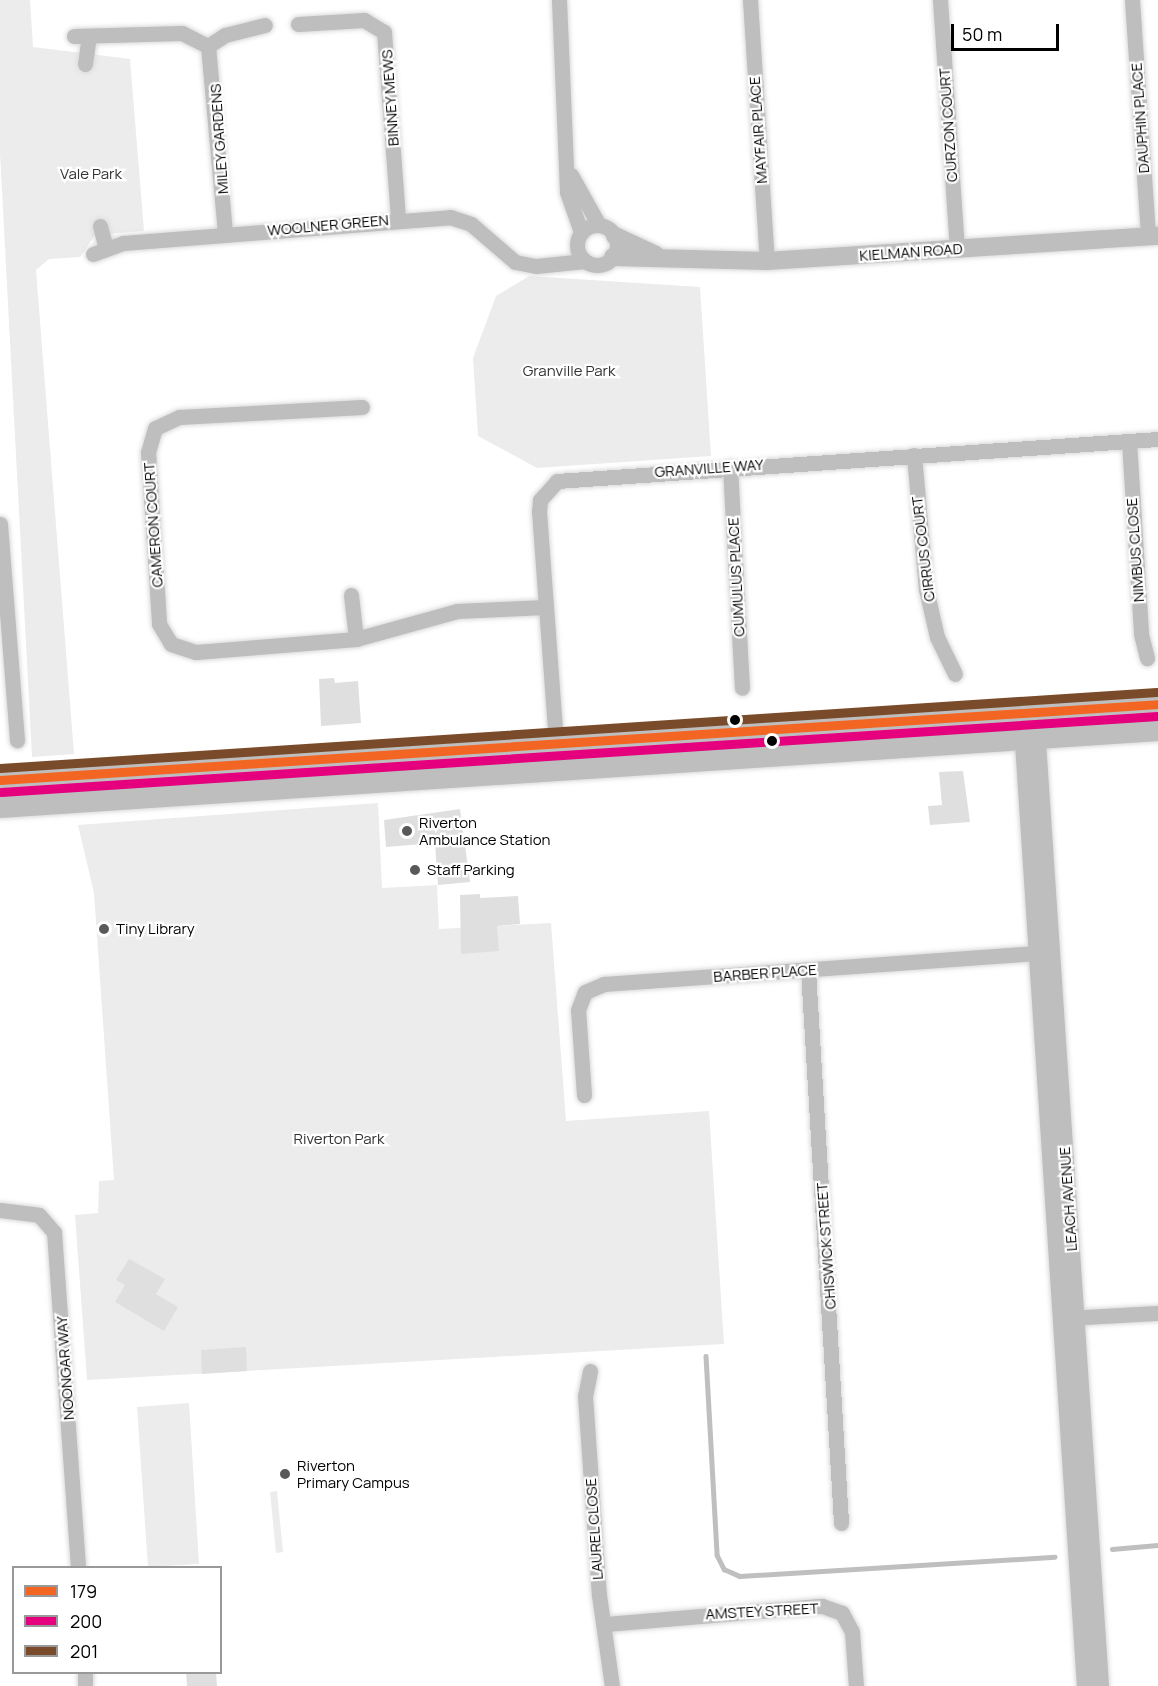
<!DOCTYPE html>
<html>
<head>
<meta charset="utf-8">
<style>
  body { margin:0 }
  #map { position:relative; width:1158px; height:1686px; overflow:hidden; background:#fff; font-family:Manrope,sans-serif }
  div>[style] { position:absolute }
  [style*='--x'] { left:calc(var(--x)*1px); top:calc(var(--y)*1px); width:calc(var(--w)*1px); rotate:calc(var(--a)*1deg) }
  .green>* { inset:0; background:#ececec }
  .stream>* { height:4.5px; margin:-2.25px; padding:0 2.25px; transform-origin:2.25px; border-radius:2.25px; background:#bfbfbf }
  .building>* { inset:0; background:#dfdfdf }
  .roads { filter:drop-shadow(0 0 2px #dbdbdb) drop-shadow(0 0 2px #dbdbdb) }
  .minor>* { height:15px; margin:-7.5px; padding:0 7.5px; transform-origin:7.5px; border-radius:7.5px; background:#bebebe }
  .minor>.ring { margin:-7.5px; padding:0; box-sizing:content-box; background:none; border:15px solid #bebebe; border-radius:50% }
  .tertiary>* { height:18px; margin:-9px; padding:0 9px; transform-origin:9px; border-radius:9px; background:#bebebe }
  .primary>* { height:22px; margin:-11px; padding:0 11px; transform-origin:11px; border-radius:11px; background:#bebebe }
  .bus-1>* { height:9px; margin:-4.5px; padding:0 4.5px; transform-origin:4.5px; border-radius:4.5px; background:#f26522 }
  .bus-2>* { height:9px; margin:-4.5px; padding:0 4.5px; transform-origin:4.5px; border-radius:4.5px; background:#e5007d }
  .bus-3>* { height:9px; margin:-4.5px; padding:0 4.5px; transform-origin:4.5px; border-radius:4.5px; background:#7a4b2a }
  .dots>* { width:16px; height:16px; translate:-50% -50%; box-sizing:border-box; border:3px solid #fff; border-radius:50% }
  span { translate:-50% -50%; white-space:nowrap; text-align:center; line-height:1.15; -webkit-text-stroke:4.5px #fff; paint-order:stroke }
  .street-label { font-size:15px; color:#000 }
  .park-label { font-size:15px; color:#333 }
  .poi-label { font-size:15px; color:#000 }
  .left { translate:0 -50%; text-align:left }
  .legend { position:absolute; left:12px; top:1566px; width:210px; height:108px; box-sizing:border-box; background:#fff; border:2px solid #999; margin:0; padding:8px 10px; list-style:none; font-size:18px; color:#000 }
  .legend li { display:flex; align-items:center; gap:12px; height:30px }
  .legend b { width:30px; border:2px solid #999 }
  .scale { position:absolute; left:951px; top:24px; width:108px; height:27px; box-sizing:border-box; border:3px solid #000; border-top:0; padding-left:8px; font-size:18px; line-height:21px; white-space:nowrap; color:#000; -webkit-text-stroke:4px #fff; paint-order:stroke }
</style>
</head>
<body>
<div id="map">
  <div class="green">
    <div style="clip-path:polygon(0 0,30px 0,33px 47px,130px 59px,144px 231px,95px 235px,80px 257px,49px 259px,36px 270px,74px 754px,32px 757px,0 153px)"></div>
    <div style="clip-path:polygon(529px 276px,700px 287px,711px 456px,537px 468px,478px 436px,473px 358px,496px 296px)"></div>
    <div style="clip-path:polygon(378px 803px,382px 888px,437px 885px,439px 929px,551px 923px,566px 1121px,709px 1111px,724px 1344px,87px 1380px,75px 1215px,98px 1213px,99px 1181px,114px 1180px,94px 893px,78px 825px)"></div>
    <div style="clip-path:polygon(189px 1403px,199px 1564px,148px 1567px,137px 1407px)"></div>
    <div style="clip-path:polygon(277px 1491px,283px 1552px,276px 1553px,270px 1492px)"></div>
  </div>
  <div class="stream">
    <div style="--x:706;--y:1356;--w:199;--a:86.8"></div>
    <div style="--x:717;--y:1555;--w:16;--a:63"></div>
    <div style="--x:724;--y:1569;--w:17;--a:24"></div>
    <div style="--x:740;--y:1576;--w:315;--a:-3.5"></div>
    <div style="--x:1112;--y:1549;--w:46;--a:-5"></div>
  </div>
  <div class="building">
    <div style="clip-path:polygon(334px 678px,335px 683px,358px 681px,361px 723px,321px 726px,319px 679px)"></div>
    <div style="clip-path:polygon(963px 771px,970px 822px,930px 825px,928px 806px,942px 805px,939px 772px)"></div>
    <div style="clip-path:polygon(460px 809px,470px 882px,438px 885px,435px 843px,386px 847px,384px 820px)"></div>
    <div style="clip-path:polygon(480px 894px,480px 898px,518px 896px,520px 924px,497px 926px,499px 951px,461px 954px,460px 895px)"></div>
    <div style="clip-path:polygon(129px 1259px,165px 1279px,156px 1294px,178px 1307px,164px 1331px,115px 1302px,125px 1285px,116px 1280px)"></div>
    <div style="clip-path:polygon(246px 1347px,247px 1371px,202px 1374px,201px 1350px)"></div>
    <div style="clip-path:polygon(186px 1672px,216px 1672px,217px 1686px,187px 1686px)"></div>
  </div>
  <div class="roads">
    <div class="minor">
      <div style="--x:559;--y:0;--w:192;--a:87.6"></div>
      <div style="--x:567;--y:192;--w:42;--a:70.7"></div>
      <div style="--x:750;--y:0;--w:262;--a:86.3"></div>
      <div style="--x:940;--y:0;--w:250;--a:86.1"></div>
      <div style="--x:1132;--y:0;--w:237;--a:86.1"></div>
      <div style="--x:298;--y:24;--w:66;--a:-3.5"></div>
      <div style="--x:364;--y:20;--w:23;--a:31"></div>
      <div style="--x:384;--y:32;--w:188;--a:85.7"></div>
      <div style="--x:74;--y:36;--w:108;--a:-1.6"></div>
      <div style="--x:182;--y:33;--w:29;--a:27"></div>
      <div style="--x:208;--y:46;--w:189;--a:84.8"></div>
      <div style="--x:208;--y:46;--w:20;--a:-33"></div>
      <div style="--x:225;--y:35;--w:41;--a:-14"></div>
      <div style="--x:85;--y:64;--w:28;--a:-82"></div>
      <div style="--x:571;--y:175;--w:57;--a:60.8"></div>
      <div class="ring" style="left:577px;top:225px;width:25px;height:25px"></div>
      <div style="--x:100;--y:226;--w:23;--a:75"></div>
      <div style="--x:93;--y:254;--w:32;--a:-20"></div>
      <div style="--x:123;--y:243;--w:328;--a:-4.5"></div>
      <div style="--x:450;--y:217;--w:22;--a:18"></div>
      <div style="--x:471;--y:224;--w:58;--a:40.8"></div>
      <div style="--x:515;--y:262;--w:21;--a:11"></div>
      <div style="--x:536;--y:266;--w:49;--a:-5.8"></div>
      <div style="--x:362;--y:407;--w:183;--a:176.9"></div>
      <div style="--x:179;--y:417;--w:26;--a:155"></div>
      <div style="--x:155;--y:428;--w:25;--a:106"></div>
      <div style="--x:148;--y:452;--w:172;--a:86.3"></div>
      <div style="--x:159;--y:624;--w:23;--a:59"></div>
      <div style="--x:171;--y:644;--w:26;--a:18"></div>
      <div style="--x:196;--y:652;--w:161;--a:-4.6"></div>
      <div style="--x:356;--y:639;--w:105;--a:-15.5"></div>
      <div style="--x:457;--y:611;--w:88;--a:-2.6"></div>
      <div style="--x:1129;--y:441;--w:193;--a:86.4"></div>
      <div style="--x:1141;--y:634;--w:25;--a:76"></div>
      <div style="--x:914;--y:455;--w:135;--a:84.9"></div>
      <div style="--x:926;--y:589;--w:49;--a:77.1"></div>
      <div style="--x:937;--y:637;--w:41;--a:64.1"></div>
      <div style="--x:730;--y:467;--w:221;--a:86.9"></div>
      <div style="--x:0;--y:524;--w:217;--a:85.5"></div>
      <div style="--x:351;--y:595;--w:44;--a:83.5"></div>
      <div style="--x:558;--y:770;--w:259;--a:-94.2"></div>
      <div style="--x:539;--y:512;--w:12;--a:-85"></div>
      <div style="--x:540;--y:500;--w:25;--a:-48"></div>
      <div style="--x:557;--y:481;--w:602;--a:-4"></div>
      <div style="--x:808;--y:970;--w:554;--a:86.58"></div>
      <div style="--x:584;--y:1095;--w:85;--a:-94"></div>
      <div style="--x:578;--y:1010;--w:19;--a:-69"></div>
      <div style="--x:585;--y:992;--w:21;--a:-23"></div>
      <div style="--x:604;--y:984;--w:444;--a:-4.1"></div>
      <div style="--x:0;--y:1210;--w:39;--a:7"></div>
      <div style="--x:39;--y:1215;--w:23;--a:49"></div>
      <div style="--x:54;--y:1232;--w:337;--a:85.9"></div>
      <div style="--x:1065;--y:1318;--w:93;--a:-3.1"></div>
      <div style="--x:590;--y:1371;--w:25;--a:101"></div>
      <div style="--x:585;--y:1396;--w:199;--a:86"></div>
      <div style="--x:599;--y:1595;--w:92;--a:81.9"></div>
      <div style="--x:606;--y:1624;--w:217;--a:-4.8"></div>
      <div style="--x:822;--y:1606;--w:21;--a:19"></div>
      <div style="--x:842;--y:1613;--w:21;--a:62"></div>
      <div style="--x:852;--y:1632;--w:54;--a:85.8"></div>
      <div style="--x:85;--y:1672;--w:14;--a:90"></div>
    </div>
    <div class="tertiary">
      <div style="--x:615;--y:236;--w:45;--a:24.9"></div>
      <div style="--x:613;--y:257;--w:154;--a:1.5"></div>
      <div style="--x:767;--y:261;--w:392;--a:-3.7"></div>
      <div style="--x:1035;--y:712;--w:976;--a:86.18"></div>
      <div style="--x:1022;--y:713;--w:975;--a:86.24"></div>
    </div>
    <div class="primary">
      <div style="--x:0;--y:780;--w:1160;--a:-3.75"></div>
      <div style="--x:0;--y:807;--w:1161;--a:-3.8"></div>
    </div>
  </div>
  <div class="bus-1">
    <div style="--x:0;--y:780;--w:1160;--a:-3.75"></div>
  </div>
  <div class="bus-2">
    <div style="--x:1;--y:792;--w:1159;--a:-3.76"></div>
  </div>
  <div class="bus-3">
    <div style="--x:0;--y:768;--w:1159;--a:-3.76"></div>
  </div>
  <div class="dots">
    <div style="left:735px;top:720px;background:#000"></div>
    <div style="left:772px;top:741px;background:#000"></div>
    <div style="left:407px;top:831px;background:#595959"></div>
    <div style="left:415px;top:870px;background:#595959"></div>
    <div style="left:104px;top:929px;background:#595959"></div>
    <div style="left:285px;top:1474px;background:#595959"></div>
  </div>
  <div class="street-label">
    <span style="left:390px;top:98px;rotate:-94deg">BINNEY MEWS</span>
    <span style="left:1140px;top:118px;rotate:-94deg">DAUPHIN PLACE</span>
    <span style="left:948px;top:125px;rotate:-94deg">CURZON COURT</span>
    <span style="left:758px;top:130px;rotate:-94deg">MAYFAIR PLACE</span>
    <span style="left:219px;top:139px;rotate:-94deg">MILEY GARDENS</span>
    <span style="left:328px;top:225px;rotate:-5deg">WOOLNER GREEN</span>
    <span style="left:911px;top:252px;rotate:-4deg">KIELMAN ROAD</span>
    <span style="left:709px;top:468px;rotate:-4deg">GRANVILLE WAY</span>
    <span style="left:153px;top:525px;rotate:-94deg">CAMERON COURT</span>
    <span style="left:923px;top:549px;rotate:-97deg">CIRRUS COURT</span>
    <span style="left:1135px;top:550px;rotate:-94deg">NIMBUS CLOSE</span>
    <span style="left:736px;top:577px;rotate:-93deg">CUMULUS PLACE</span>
    <span style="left:765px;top:973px;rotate:-4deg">BARBER PLACE</span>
    <span style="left:1068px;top:1199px;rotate:-94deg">LEACH AVENUE</span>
    <span style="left:826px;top:1246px;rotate:-94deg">CHISWICK STREET</span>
    <span style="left:65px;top:1368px;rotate:-94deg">NOONGAR WAY</span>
    <span style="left:594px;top:1529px;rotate:-94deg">LAUREL CLOSE</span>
    <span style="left:762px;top:1611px;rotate:-3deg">AMSTEY STREET</span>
  </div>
  <div class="park-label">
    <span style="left:91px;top:174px">Vale Park</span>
    <span style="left:569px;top:371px">Granville Park</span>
    <span style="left:339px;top:1139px">Riverton Park</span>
  </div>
  <div class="poi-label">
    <span class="left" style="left:419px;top:831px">Riverton<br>Ambulance Station</span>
    <span class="left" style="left:427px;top:870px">Staff Parking</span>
    <span class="left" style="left:116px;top:929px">Tiny Library</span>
    <span class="left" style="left:297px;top:1474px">Riverton<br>Primary Campus</span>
  </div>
  <ul class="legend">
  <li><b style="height:8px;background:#f26522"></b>179</li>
  <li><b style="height:8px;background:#e5007d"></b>200</li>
  <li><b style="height:8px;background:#7a4b2a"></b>201</li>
  </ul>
  <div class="scale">50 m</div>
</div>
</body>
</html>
